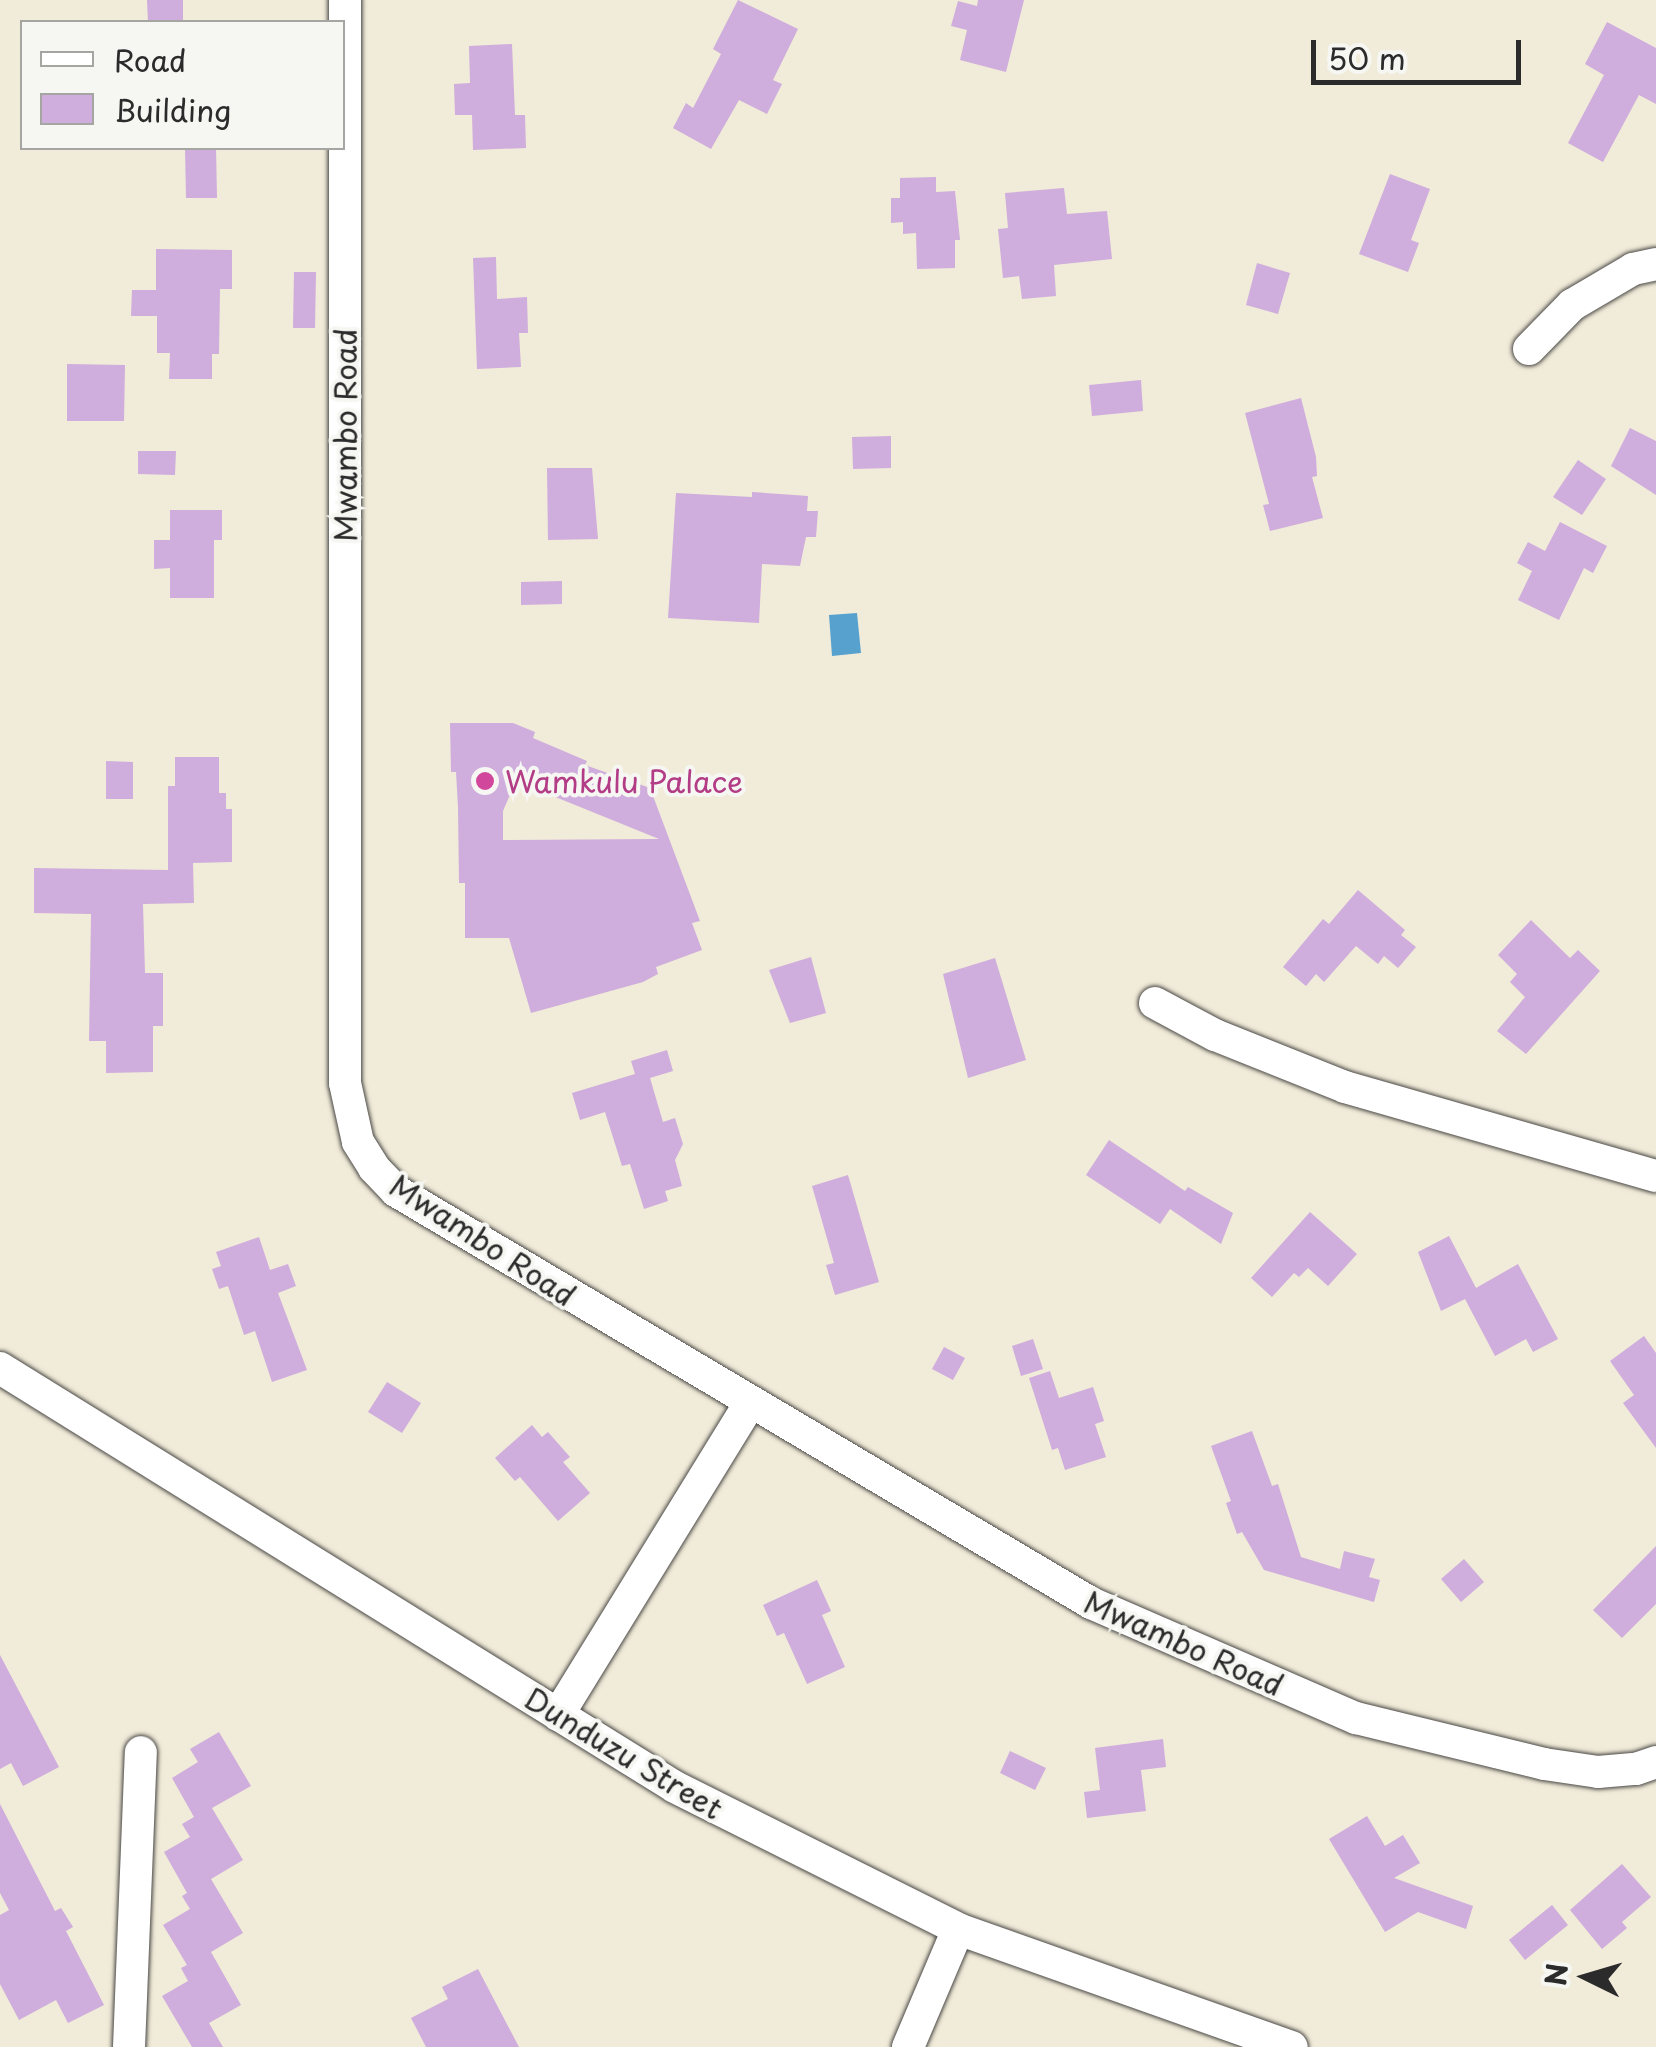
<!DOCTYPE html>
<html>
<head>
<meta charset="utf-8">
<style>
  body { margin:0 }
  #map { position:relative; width:1656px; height:2047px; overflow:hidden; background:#f1ebd9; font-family:"Playpen Sans",sans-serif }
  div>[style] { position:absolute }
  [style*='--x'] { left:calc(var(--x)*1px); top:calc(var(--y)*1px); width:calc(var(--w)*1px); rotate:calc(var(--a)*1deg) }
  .water>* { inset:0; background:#57a1cf }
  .building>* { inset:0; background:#cfaddc }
  .roads { filter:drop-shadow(0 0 2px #494845) drop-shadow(0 0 2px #494845) }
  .minor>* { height:32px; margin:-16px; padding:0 16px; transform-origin:16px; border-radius:16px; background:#fff }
  .dots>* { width:28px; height:28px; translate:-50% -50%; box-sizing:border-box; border:5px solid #f6f6f2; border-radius:50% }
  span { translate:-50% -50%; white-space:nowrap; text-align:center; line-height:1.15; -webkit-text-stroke:8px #f6f6f2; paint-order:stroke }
  .street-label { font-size:30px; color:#2b2b2b }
  .hotel-label { font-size:30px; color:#b23c85 }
  .left { translate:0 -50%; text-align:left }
  .legend { position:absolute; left:20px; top:20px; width:325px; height:130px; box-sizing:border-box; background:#f6f6f2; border:2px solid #a5a5a2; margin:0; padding:12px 18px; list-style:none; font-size:30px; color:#2b2b2b }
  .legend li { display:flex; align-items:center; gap:20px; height:50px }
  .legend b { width:50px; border:2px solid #a5a5a2 }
  .north { position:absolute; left:1536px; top:1927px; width:100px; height:100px; -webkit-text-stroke:8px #f6f6f2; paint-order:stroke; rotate:275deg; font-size:28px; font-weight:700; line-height:40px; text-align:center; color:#2b2b2b }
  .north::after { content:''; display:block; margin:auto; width:35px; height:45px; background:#2b2b2b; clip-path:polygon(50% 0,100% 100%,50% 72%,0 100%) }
  .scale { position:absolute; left:1311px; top:40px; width:210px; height:45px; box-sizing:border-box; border:5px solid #2b2b2b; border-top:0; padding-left:12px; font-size:30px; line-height:35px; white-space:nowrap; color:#2b2b2b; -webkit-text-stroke:8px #f6f6f2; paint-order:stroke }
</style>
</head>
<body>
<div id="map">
  <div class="water">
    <div style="clip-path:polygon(857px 613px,861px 653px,832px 656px,829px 615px)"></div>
  </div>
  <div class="building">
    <div style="clip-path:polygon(147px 0,183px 0,183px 22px,148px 22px)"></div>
    <div style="clip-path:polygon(738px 0,798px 29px,773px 80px,782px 84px,767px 114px,739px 100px,711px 149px,673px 128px,686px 103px,693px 108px,721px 54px,713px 49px)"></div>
    <div style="clip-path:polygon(978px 0,1024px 0,1006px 72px,960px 60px,967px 30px,951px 26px,958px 1px,977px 6px)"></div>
    <div style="clip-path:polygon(1607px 22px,1656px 48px,1656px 104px,1639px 95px,1603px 162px,1568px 143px,1604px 75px,1585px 64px)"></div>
    <div style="clip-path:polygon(512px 44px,515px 115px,525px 115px,526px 148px,473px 150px,472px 115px,455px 115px,454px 84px,470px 83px,469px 46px)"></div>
    <div style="clip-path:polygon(185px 148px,216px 148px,217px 198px,186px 198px)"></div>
    <div style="clip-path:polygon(1390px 174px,1430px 189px,1411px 240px,1419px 243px,1408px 272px,1359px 254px)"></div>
    <div style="clip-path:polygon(936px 177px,936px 192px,955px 191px,960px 240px,955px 240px,955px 268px,917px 269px,916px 233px,903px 234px,903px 222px,891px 223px,891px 198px,900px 198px,900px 178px)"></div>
    <div style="clip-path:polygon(1064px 188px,1067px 214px,1107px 211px,1112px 259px,1054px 265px,1056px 296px,1022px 299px,1019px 276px,1003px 278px,998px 229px,1008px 228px,1005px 193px)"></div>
    <div style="clip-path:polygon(156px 249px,232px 250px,232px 289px,220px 289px,219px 354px,212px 354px,212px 379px,169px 379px,170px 353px,157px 353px,157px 316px,131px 316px,132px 290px,156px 290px)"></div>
    <div style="clip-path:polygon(496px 257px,497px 299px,527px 297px,528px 333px,519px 333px,521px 367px,477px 369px,473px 258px)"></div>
    <div style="clip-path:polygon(1257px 263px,1290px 273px,1278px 314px,1246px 305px)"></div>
    <div style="clip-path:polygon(294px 272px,316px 272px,315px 328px,293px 328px)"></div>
    <div style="clip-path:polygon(67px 364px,125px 365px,124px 421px,67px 421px)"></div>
    <div style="clip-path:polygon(1141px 380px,1143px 411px,1092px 416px,1089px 385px)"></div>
    <div style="clip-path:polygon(1301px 398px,1316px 457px,1317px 476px,1312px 477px,1323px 518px,1270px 531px,1263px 505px,1269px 504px,1245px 413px)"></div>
    <div style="clip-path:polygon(1630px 428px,1656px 441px,1656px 495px,1611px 466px)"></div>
    <div style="clip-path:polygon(891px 436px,891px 468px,853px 469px,852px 437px)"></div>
    <div style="clip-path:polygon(138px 451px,176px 451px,175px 475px,138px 474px)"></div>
    <div style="clip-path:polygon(1578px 460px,1606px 479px,1582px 515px,1553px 497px)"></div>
    <div style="clip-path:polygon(547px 468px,592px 468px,598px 539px,548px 540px)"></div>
    <div style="clip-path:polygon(752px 492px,808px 496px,807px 511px,818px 511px,816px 537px,806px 537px,800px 566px,762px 564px,759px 623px,668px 618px,676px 493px,752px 497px)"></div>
    <div style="clip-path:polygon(170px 510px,222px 510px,222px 540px,214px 540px,214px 598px,170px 598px,170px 568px,154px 569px,154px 540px,170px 540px)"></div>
    <div style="clip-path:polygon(1560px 522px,1607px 546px,1593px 573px,1584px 568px,1559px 620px,1518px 600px,1532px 571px,1517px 563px,1528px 542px,1545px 551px)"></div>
    <div style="clip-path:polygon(562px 581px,562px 604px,521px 605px,521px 582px)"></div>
    <div style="clip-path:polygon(evenodd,450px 723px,513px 723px,535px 732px,533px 738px,587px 761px,585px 765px,650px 788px,700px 921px,692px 923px,702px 950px,656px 967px,658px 974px,643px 982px,531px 1013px,509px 938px,465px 938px,465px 883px,459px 883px,458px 807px,456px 772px,451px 772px,450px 723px,516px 781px,659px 839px,503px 840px,503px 811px,516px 781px)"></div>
    <div style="clip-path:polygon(175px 757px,219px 757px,219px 793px,226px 793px,226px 809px,232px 809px,232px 862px,193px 863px,194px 903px,143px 904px,145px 973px,163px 973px,163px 1026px,153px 1026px,153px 1072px,106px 1073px,106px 1041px,89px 1041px,91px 914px,34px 913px,34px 868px,168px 870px,168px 786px,175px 786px)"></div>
    <div style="clip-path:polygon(106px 761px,133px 762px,133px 799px,106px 799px)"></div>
    <div style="clip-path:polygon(1358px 890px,1405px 930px,1401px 935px,1416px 947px,1398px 968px,1384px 956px,1378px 964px,1356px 946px,1324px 982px,1316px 974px,1306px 986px,1283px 967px,1323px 919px,1329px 924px)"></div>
    <div style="clip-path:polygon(1531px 920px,1570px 958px,1578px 950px,1600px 971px,1526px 1054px,1497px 1031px,1525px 997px,1510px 982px,1517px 974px,1498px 955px)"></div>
    <div style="clip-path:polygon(811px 957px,826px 1013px,790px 1023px,769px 970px)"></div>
    <div style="clip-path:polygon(995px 958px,1026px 1060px,968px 1078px,943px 974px)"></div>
    <div style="clip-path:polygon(667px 1050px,673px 1071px,650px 1078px,663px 1122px,675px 1118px,683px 1144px,675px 1160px,682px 1186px,665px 1191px,668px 1201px,644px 1209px,630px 1164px,622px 1166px,605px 1112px,580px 1120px,572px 1093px,635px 1074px,631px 1061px)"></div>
    <div style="clip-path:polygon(1109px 1140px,1185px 1191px,1188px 1187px,1233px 1213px,1221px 1244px,1170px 1209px,1160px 1224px,1086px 1175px)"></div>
    <div style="clip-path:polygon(848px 1175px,879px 1282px,835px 1295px,826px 1265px,834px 1263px,812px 1186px)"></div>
    <div style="clip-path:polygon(1310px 1212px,1357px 1254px,1328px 1286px,1308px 1268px,1299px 1277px,1294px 1273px,1272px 1297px,1251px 1278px)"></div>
    <div style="clip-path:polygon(1449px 1236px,1476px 1288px,1518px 1264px,1558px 1339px,1533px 1352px,1526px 1339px,1495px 1356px,1465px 1299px,1441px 1311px,1418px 1252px)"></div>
    <div style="clip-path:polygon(259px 1237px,270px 1270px,288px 1264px,296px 1286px,278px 1293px,307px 1370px,272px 1382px,255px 1331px,244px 1335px,228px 1286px,219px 1289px,212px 1269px,221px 1266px,216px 1252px)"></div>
    <div style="clip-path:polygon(1644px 1336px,1656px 1353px,1656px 1448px,1623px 1403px,1634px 1395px,1610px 1361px)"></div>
    <div style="clip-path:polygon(1033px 1339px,1043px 1369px,1021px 1376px,1012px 1346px)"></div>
    <div style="clip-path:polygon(944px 1347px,965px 1358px,953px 1380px,932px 1369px)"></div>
    <div style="clip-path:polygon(1050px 1371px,1059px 1398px,1093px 1387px,1104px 1421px,1095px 1424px,1106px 1457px,1065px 1470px,1058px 1448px,1052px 1450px,1029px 1378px)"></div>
    <div style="clip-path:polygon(387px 1382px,421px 1403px,402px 1433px,368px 1412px)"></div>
    <div style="clip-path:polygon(532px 1425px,542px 1437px,548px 1432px,570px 1457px,563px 1462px,590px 1493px,558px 1521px,520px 1477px,515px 1481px,495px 1458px)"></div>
    <div style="clip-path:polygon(1252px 1431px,1272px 1486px,1278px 1484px,1301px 1557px,1340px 1569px,1344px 1551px,1375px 1559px,1369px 1577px,1380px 1580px,1374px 1602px,1264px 1570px,1242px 1532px,1237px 1534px,1226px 1503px,1231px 1501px,1211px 1446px)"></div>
    <div style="clip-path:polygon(1656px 1546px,1656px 1604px,1622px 1638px,1593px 1610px)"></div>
    <div style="clip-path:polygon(1464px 1559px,1484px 1582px,1461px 1602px,1441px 1579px)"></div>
    <div style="clip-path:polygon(817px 1580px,831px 1611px,822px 1615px,845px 1667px,807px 1684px,784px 1633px,777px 1636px,763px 1605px)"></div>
    <div style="clip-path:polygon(0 1655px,59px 1767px,23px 1786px,11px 1763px,0 1769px)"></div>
    <div style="clip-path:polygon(219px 1732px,251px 1786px,212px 1808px,243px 1860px,211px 1879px,243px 1933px,211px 1952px,241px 2005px,209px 2023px,223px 2047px,192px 2047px,162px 1996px,188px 1981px,181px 1968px,187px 1965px,163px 1925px,190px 1909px,182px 1896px,187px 1893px,164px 1852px,190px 1837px,182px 1824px,194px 1817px,172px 1778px,198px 1762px,190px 1749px)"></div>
    <div style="clip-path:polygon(1163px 1739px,1166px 1767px,1141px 1770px,1146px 1811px,1087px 1818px,1084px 1792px,1100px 1790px,1095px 1748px)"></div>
    <div style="clip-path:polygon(1010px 1751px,1046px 1768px,1035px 1790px,1000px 1773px)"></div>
    <div style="clip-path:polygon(0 1804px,55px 1911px,61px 1908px,73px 1927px,66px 1931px,104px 2005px,68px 2023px,56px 2000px,19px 2020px,0 1984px,0 1915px,9px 1910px,0 1893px)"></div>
    <div style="clip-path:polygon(1367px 1816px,1385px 1846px,1403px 1835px,1420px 1863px,1394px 1878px,1473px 1906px,1466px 1929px,1418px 1912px,1385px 1932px,1329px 1839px)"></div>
    <div style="clip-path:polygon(1622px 1864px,1651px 1897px,1622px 1922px,1627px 1928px,1602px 1949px,1570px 1910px)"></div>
    <div style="clip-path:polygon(1552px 1905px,1568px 1925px,1525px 1960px,1509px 1940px)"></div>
    <div style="clip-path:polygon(478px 1969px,519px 2047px,426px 2047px,411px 2018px,448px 1999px,442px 1987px)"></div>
  </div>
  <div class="roads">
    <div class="minor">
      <div style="--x:345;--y:0;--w:1083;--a:90"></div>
      <div style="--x:345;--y:1083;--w:60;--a:77.6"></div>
      <div style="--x:358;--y:1142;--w:31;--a:58"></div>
      <div style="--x:374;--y:1168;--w:32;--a:46"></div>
      <div style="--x:396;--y:1191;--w:808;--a:30.66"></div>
      <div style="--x:1091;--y:1603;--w:289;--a:23.5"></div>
      <div style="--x:1356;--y:1718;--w:194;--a:13.7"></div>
      <div style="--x:1544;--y:1764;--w:55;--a:8.4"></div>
      <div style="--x:1598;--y:1772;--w:38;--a:-5"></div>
      <div style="--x:1636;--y:1769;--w:21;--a:-19"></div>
      <div style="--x:1529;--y:349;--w:62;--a:-45.7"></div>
      <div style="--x:1572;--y:305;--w:71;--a:-30.5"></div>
      <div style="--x:1633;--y:269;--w:24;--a:-12"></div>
      <div style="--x:1155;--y:1003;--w:68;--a:28.1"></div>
      <div style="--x:1215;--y:1035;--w:140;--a:21.8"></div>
      <div style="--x:1345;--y:1087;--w:323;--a:16"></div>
      <div style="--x:0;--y:1368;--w:794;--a:31.83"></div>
      <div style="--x:675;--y:1787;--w:317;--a:26.6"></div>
      <div style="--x:958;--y:1929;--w:354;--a:19.5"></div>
      <div style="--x:558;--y:1715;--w:365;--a:-58.4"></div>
      <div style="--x:129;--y:2047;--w:295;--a:-87.7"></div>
      <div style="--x:908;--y:2047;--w:128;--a:-67"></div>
    </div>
  </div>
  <div class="dots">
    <div style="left:485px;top:781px;background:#d1479c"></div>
  </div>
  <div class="street-label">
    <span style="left:345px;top:435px;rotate:-90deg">Mwambo Road</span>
    <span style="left:483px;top:1240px;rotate:33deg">Mwambo Road</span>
    <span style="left:1184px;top:1643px;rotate:24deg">Mwambo Road</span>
    <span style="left:624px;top:1753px;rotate:31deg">Dunduzu Street</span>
  </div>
  <div class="hotel-label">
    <span class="left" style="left:505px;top:781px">Wamkulu Palace</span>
  </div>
  <ul class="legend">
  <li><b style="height:12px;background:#fff"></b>Road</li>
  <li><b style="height:28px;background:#cfaddc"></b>Building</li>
  </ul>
  <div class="north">N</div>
  <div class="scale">50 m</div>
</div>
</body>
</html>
